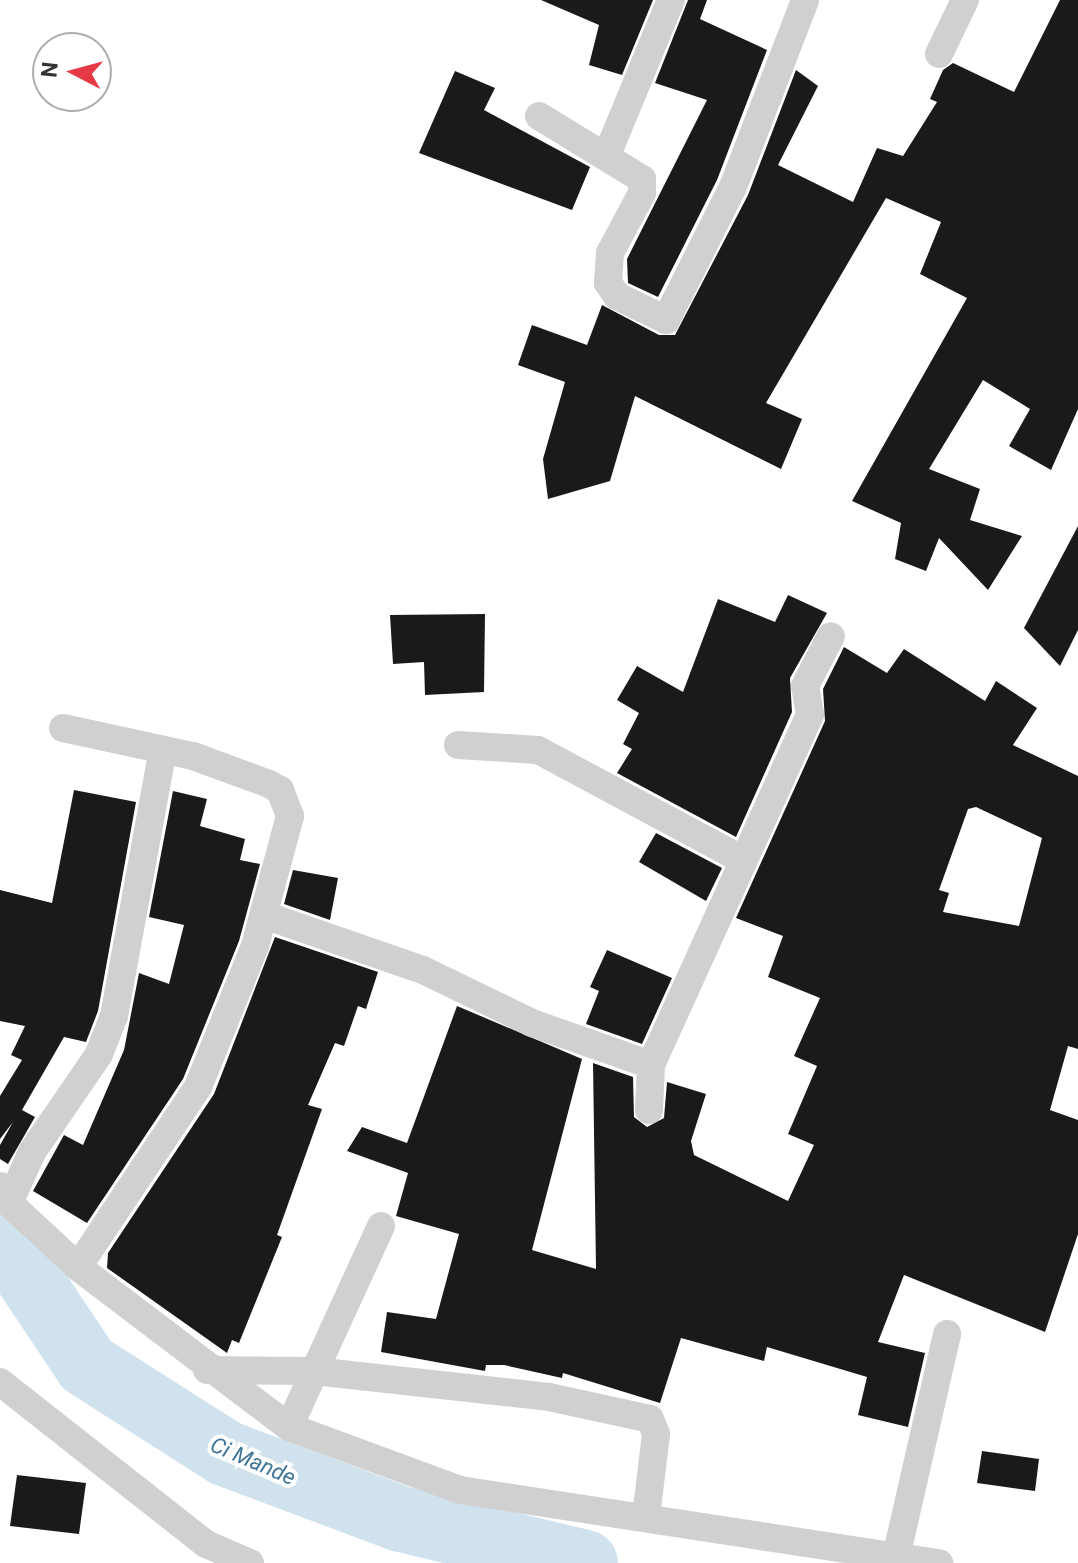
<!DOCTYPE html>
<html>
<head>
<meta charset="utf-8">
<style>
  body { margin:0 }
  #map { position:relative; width:1078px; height:1563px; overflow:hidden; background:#fff; font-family:Roboto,sans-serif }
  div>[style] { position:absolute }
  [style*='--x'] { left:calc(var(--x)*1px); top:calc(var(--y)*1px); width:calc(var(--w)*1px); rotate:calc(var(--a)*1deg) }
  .river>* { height:66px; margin:-33px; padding:0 33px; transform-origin:33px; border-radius:33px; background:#cfe2ee }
  .building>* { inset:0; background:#1a1a1a }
  .street>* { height:28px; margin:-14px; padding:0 14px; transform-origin:14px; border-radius:14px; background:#d0d0d0 }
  span { translate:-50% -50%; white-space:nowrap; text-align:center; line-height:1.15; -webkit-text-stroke:8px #fff; paint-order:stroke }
  .water-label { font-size:22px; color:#3f7597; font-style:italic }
  .north { position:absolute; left:32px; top:32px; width:80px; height:80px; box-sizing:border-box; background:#fff; border:2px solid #adadad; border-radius:50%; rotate:276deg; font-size:22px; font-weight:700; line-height:32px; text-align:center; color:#333 }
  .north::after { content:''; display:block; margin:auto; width:28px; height:36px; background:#e63946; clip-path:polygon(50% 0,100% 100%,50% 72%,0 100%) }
</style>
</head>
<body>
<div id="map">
  <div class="river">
    <div style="--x:0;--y:1235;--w:156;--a:56.2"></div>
    <div style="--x:87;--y:1365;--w:164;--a:32.5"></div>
    <div style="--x:225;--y:1453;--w:188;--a:20.6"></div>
    <div style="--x:401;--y:1519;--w:189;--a:13.4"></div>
  </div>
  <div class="building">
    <div style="clip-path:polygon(541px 0,653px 0,622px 75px,589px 65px,599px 25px)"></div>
    <div style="clip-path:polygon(688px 0,707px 0,700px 19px,767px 50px,717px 180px,658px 297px,628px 283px,627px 259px,707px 100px,655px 83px)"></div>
    <div style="clip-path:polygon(1060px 0,1078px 0,1078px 409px,1051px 470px,1009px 446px,1030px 409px,983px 380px,929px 469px,980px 489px,970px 520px,1022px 536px,988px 590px,939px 538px,926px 571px,895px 559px,901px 523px,852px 501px,967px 298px,920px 274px,941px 222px,886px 198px,766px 403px,802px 419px,781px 469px,635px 396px,610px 481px,548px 499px,543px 459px,565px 382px,518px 365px,532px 325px,587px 345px,602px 305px,659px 335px,675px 335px,748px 195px,796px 70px,818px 86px,778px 165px,853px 202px,877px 148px,903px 156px,937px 102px,930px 99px,943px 70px,953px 63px,1014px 92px)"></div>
    <div style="clip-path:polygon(455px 71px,495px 88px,484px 110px,590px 167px,572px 210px,419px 153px)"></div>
    <div style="clip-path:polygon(1078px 526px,1078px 630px,1060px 666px,1024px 628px)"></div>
    <div style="clip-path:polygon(788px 595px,827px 613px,790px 678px,792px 712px,736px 837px,617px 773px,632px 749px,623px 744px,639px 713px,617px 700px,637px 666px,683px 692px,718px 599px,775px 622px)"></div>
    <div style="clip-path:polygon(485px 614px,484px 692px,425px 695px,424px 662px,393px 664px,390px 615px)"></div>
    <div style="clip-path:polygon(evenodd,844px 647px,887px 673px,904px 649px,985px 701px,996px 681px,1037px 708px,1013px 745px,1078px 776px,1078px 1049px,1068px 1046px,1050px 1110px,1078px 1120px,1078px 1234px,1045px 1332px,904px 1275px,878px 1342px,925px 1353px,908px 1427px,858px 1415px,867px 1377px,767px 1347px,764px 1361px,681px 1338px,660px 1403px,563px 1373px,562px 1378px,504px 1365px,486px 1365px,485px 1371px,381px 1352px,387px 1312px,436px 1319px,459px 1234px,396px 1216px,408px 1173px,347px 1151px,362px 1127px,407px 1143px,457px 1006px,582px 1059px,532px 1250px,596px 1269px,593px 1063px,633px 1077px,634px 1117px,647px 1127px,664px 1118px,667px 1082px,706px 1094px,691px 1141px,694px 1155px,788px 1201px,814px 1145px,788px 1134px,817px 1066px,794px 1056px,820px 998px,768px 977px,783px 936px,736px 918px,825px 721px,823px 689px,844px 647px,976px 807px,1042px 838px,1019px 926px,943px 912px,949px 893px,939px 890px,968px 809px,976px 807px)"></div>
    <div style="clip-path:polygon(74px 790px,136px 802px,98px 1011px,86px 1042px,64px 1037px,22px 1110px,35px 1117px,8px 1164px,0 1159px,0 1145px,13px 1122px,0 1139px,0 1096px,22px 1060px,11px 1055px,25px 1026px,0 1021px,0 890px,52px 903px)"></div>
    <div style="clip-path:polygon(173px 791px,207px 799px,200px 826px,245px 839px,240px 860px,260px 864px,239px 941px,183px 1079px,87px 1223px,33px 1191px,64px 1135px,83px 1145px,124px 1050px,139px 973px,169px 984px,184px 925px,149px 917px)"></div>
    <div style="clip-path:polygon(656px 833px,722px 868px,706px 901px,639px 862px)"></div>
    <div style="clip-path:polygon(293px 870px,338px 878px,330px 920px,284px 904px)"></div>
    <div style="clip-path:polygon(275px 937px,378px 972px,366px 1009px,358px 1006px,344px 1046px,335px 1043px,308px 1105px,322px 1109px,277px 1235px,282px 1237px,239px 1343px,232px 1340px,227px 1353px,107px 1268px,108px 1253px,214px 1094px)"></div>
    <div style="clip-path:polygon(607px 950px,672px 978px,642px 1044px,586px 1024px,599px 991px,590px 987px)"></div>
    <div style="clip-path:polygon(982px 1451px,1039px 1459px,1035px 1491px,977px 1483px)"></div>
    <div style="clip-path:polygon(17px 1475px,86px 1483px,79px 1534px,10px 1526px)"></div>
  </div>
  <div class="street">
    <div style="--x:939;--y:54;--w:60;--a:-64.3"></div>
    <div style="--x:539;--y:116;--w:121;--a:31.5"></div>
    <div style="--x:642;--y:179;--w:14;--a:90"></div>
    <div style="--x:642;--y:193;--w:68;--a:118.1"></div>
    <div style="--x:610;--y:253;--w:30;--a:94"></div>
    <div style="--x:608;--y:283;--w:16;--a:55"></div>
    <div style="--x:617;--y:296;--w:55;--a:26.1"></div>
    <div style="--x:666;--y:320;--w:149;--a:-63.3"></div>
    <div style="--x:733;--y:187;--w:200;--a:-68.9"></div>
    <div style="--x:607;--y:155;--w:168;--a:-67.6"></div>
    <div style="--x:63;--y:728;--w:133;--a:12.2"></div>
    <div style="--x:193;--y:756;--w:81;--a:20.2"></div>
    <div style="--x:269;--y:784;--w:13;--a:29"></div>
    <div style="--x:280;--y:790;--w:28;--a:69"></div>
    <div style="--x:290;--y:816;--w:135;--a:105.1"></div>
    <div style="--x:255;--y:946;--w:152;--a:112"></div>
    <div style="--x:198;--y:1087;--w:216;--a:123.7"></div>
    <div style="--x:458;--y:745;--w:80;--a:3.6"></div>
    <div style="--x:538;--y:750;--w:233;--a:28.2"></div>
    <div style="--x:264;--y:915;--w:168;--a:19.1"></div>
    <div style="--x:423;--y:970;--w:121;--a:25.9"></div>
    <div style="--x:532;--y:1023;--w:126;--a:19.4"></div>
    <div style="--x:649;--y:1110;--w:45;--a:-87.5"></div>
    <div style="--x:651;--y:1065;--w:385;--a:-65.6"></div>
    <div style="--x:810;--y:714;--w:28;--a:-100"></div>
    <div style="--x:805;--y:686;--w:56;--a:-62.5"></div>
    <div style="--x:0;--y:1186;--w:19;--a:62"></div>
    <div style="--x:9;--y:1203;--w:94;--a:42.8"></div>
    <div style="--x:78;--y:1267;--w:265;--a:37.2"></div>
    <div style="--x:289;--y:1427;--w:182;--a:20.2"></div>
    <div style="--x:460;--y:1490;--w:485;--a:8.7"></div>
    <div style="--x:9;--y:1203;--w:56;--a:-65.7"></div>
    <div style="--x:32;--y:1152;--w:119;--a:-55.6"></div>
    <div style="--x:99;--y:1054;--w:41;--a:-68.5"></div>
    <div style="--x:114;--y:1016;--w:270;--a:-79.6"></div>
    <div style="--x:207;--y:1370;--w:107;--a:0.5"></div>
    <div style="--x:314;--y:1371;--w:236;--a:6.3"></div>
    <div style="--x:549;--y:1397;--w:103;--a:12.3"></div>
    <div style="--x:650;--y:1419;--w:16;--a:68"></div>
    <div style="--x:656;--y:1434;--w:84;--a:96.9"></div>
    <div style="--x:0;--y:1382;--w:262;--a:38.2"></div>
    <div style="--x:206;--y:1544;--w:48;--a:23.4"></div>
    <div style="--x:289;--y:1427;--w:221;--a:-65.4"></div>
    <div style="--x:896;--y:1557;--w:229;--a:-77.1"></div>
  </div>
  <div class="water-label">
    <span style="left:253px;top:1461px;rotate:23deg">Ci Mande</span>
  </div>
  <div class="north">N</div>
</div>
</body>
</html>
